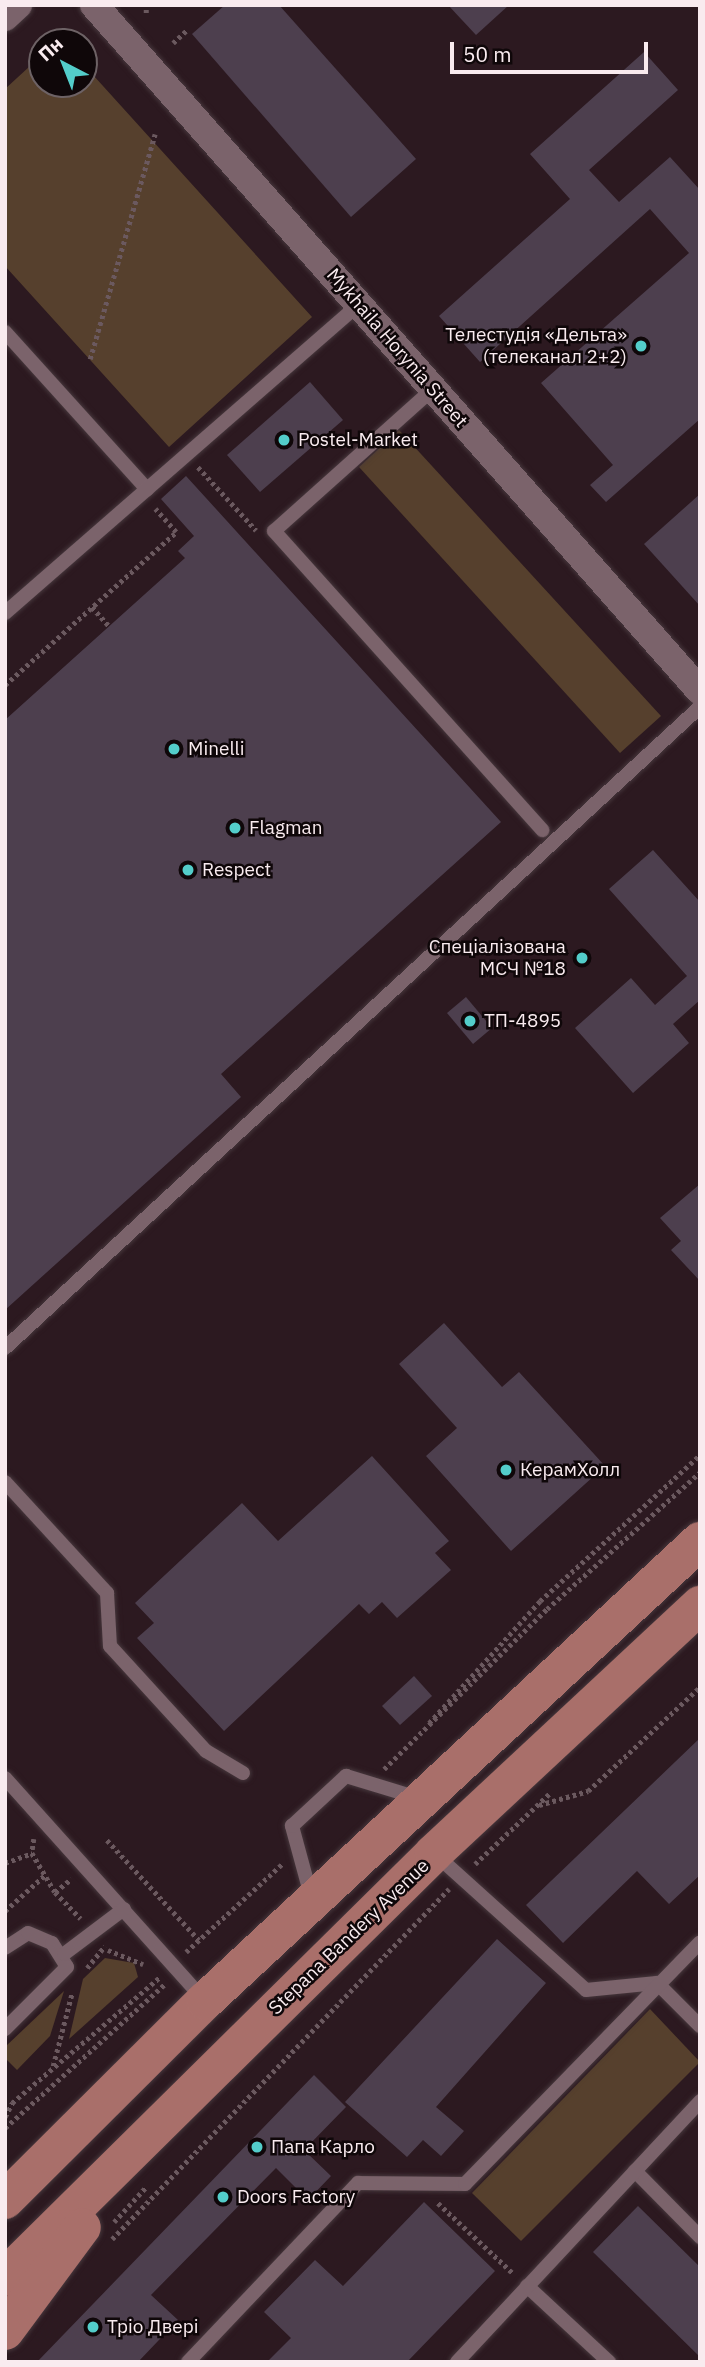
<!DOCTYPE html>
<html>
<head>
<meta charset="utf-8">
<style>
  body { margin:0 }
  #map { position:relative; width:705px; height:2367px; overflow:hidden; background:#2c1920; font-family:"IBM Plex Sans",sans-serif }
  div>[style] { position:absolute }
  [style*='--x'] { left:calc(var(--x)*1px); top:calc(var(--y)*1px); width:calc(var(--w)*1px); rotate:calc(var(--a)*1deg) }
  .green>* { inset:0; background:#56402d }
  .building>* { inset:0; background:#4d3f4e }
  .path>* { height:4.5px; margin-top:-2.25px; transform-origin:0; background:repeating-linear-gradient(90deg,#6b595f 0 3.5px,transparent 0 7px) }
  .roads { filter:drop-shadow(0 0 2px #46373c) drop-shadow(0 0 2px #46373c) }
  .service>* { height:14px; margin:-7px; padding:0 7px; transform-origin:7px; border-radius:7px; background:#7b636b }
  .minor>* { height:28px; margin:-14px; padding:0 14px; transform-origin:14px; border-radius:14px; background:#7b636b }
  .primary>* { height:38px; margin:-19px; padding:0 19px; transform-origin:19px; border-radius:19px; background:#a96f6a }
  .dots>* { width:19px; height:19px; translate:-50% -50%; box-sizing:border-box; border:4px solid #0f0709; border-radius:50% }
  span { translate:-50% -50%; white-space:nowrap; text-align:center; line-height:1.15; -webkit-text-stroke:5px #0f0709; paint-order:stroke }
  .poi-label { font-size:19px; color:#f9ebef }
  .right { translate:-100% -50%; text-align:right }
  .left { translate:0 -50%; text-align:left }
  .street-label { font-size:19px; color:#f9ebef }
  .frame { position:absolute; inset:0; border:7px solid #f9ebef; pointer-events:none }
  .north { position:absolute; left:28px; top:28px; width:70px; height:70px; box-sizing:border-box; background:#0f0709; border:2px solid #6d6265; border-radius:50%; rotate:318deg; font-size:19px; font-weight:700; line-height:28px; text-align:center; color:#f9ebef }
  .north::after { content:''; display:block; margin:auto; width:24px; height:32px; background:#53cdca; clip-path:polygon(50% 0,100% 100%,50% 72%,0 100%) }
  .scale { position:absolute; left:450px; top:42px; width:198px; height:32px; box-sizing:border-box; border:4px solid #f9ebef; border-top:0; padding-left:9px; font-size:21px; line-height:24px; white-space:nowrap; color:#f9ebef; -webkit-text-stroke:5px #0f0709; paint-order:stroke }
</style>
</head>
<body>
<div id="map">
  <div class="green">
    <div style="clip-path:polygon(42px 55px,42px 84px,84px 84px,84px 65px,312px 317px,169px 447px,5px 266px,5px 89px)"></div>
    <div style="clip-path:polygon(399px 430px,661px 716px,620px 753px,359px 467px)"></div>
    <div style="clip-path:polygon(105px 1958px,134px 1963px,138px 1977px,69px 2039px,83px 1979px)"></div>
    <div style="clip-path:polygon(64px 1991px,50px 2036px,17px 2070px,5px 2058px,5px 2047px)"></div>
    <div style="clip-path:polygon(650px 2009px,700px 2062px,521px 2241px,472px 2193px)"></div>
  </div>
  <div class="building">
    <div style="clip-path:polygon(225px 5px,279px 5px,416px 159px,351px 217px,192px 34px)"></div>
    <div style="clip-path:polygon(448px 5px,509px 5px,476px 35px)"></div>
    <div style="clip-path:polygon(644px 52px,678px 90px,589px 170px,619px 202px,670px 157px,700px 190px,700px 419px,606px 502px,590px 485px,613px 465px,541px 383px,689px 253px,650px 209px,480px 362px,439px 316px,570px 199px,530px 154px)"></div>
    <div style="clip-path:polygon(310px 382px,343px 420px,260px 492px,227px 455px)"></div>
    <div style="clip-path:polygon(186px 476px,501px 822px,221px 1074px,241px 1097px,5px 1310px,5px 720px,185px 558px,178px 551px,194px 536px,161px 499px)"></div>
    <div style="clip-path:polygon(700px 494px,700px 606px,644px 544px)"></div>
    <div style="clip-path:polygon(653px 850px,700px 902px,700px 1000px,673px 1024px,689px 1043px,633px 1093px,575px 1028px,631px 978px,655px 1005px,687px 976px,609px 889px)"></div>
    <div style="clip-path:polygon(466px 997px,492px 1028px,473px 1044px,447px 1013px)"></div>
    <div style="clip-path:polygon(700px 1184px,700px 1281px,671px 1250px,681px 1241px,660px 1218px)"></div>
    <div style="clip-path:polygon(444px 1323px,502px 1387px,519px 1372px,605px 1466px,511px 1551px,426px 1456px,457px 1428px,399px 1364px)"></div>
    <div style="clip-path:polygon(372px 1456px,449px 1541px,435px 1553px,451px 1570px,397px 1618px,382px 1602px,369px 1614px,359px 1604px,224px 1731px,137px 1638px,154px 1623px,135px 1603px,242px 1503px,278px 1541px)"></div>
    <div style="clip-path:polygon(414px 1676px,432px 1696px,400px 1725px,382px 1706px)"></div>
    <div style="clip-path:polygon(700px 1738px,700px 1875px,669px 1904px,637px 1871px,563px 1943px,526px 1905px)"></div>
    <div style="clip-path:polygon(497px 1939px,546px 1983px,436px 2107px,464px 2131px,441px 2156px,423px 2140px,407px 2157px,345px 2102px)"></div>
    <div style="clip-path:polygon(314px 2075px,346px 2107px,304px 2150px,331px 2176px,308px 2200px,276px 2168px,151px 2295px,178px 2320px,138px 2362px,37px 2362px)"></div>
    <div style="clip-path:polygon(424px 2202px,495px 2271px,407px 2362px,267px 2362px,291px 2338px,264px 2312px,315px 2260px,343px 2286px)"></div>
    <div style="clip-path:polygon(638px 2206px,700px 2267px,700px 2357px,593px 2252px)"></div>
  </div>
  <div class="path">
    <div style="--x:146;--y:13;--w:8;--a:-90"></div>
    <div style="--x:173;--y:43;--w:19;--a:-43"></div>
    <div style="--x:90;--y:359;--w:234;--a:-73.9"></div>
    <div style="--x:198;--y:467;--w:86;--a:47.4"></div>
    <div style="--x:92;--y:607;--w:25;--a:48"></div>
    <div style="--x:5;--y:685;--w:229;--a:-41.8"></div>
    <div style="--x:176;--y:532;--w:31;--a:-132"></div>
    <div style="--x:429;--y:1723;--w:165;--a:-47.7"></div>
    <div style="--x:540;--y:1601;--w:217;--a:-42.4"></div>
    <div style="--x:384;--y:1769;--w:228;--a:-44.5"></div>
    <div style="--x:547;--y:1609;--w:205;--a:-41.8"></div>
    <div style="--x:539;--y:1805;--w:51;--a:-15.9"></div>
    <div style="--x:588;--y:1791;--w:153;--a:-42.9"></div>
    <div style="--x:34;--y:1839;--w:14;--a:98"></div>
    <div style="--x:32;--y:1853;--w:45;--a:59.5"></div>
    <div style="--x:55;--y:1892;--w:37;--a:46"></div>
    <div style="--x:107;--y:1840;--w:136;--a:47.4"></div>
    <div style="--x:5;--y:1863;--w:29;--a:-20"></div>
    <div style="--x:475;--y:1864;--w:103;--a:-43.4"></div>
    <div style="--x:55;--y:1892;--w:21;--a:-39"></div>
    <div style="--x:5;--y:1911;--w:55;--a:-42.1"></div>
    <div style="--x:108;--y:1950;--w:38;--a:22"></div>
    <div style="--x:186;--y:1952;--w:132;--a:-42.5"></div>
    <div style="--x:87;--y:1968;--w:28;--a:-51"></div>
    <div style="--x:53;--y:2066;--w:75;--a:-75.4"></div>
    <div style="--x:5;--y:2117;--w:16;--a:-63"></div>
    <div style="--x:12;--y:2103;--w:194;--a:-40.4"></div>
    <div style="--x:5;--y:2128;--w:215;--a:-42"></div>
    <div style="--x:438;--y:2203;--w:104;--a:43.1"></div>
    <div style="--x:114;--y:2222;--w:47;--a:-47.6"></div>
    <div style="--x:112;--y:2239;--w:486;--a:-46.1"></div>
  </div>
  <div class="roads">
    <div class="service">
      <div style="--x:5;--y:332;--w:212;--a:47.9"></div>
      <div style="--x:433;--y:389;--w:213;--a:138.2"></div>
      <div style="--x:274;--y:531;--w:402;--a:48.1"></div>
      <div style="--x:5;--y:613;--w:468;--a:-41.1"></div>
      <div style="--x:5;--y:1348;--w:945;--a:-42.69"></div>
      <div style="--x:5;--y:1482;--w:151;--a:47.4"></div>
      <div style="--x:107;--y:1593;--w:53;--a:86.8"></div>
      <div style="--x:110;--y:1646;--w:142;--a:47.6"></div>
      <div style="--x:206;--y:1751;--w:43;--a:30.7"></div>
      <div style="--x:5;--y:1778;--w:298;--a:48.1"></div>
      <div style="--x:435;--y:1854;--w:203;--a:42"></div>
      <div style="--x:586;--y:1990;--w:71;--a:-5.6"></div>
      <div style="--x:311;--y:1896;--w:73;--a:-105.2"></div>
      <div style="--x:292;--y:1826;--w:74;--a:-42.8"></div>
      <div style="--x:346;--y:1776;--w:75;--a:17"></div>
      <div style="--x:5;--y:1948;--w:27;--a:-33"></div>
      <div style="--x:28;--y:1933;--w:26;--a:23"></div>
      <div style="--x:52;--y:1943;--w:28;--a:58"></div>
      <div style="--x:67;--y:1967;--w:88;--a:135"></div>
      <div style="--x:64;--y:1954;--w:75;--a:-36.9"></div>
      <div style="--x:657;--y:1983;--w:61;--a:45"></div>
      <div style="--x:635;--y:2171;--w:93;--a:45.4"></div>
      <div style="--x:527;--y:2286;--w:112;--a:42.8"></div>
      <div style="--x:188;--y:2362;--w:247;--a:-46.5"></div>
      <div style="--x:358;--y:2183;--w:107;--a:0.5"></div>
      <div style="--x:465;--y:2184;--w:337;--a:-45.8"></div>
      <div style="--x:457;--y:2362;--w:357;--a:-47"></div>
    </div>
    <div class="minor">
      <div style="--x:94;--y:5;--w:915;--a:48.54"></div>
      <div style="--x:5;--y:17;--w:18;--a:-43"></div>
    </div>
    <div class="primary">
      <div style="--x:5;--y:2200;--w:282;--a:-44.9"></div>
      <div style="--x:205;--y:2001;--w:676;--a:-42.9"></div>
      <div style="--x:5;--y:2277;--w:603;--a:-44.66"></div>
      <div style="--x:434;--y:1853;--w:364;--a:-43"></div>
      <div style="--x:5;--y:2331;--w:129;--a:-53.5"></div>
    </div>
  </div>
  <div class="dots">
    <div style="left:641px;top:346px;background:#53cdca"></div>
    <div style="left:284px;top:440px;background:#53cdca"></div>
    <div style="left:174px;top:749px;background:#53cdca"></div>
    <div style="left:235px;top:828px;background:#53cdca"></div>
    <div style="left:188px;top:870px;background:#53cdca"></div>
    <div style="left:582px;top:958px;background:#53cdca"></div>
    <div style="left:470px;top:1021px;background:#53cdca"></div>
    <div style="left:506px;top:1470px;background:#53cdca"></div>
    <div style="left:257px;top:2147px;background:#53cdca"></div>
    <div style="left:223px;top:2197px;background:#53cdca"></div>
    <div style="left:93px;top:2327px;background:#53cdca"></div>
  </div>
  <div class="poi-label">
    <span class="right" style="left:627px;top:346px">Телестудія «Дельта»<br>(телеканал 2+2)</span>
    <span class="left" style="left:298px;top:440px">Postel-Market</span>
    <span class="left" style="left:188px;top:749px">Minelli</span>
    <span class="left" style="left:249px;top:828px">Flagman</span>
    <span class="left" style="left:202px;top:870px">Respect</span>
    <span class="right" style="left:566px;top:958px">Спеціалізована<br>МСЧ №18</span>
    <span class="left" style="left:484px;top:1021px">ТП-4895</span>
    <span class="left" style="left:520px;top:1470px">КерамХолл</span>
    <span class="left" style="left:271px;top:2147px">Папа Карло</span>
    <span class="left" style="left:237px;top:2197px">Doors Factory</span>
    <span class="left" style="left:107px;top:2327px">Тріо Двері</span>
  </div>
  <div class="street-label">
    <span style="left:397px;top:348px;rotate:49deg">Mykhaila Horynia Street</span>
    <span style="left:349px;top:1937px;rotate:-44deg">Stepana Bandery Avenue</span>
  </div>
  <div class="frame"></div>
  <div class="north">Пн</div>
  <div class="scale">50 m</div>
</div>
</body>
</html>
